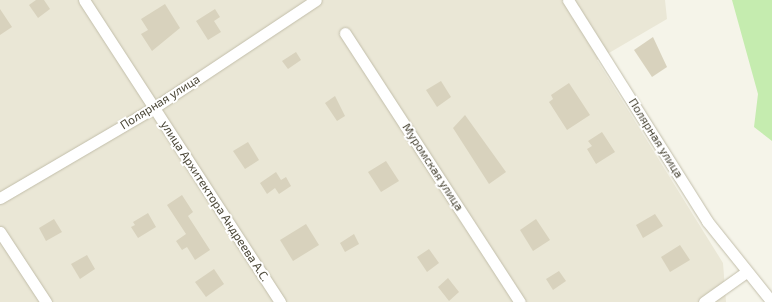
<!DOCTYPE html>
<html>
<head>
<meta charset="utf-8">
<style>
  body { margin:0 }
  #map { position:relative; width:772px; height:302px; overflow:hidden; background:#f5f4e9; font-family:"Exo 2",sans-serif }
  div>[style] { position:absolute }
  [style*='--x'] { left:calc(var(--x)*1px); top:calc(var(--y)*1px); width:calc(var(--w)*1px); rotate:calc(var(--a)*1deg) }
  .residential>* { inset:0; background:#eae7d6 }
  .green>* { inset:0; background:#c5ecaf }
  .building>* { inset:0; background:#d8d2bd }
  .roads { filter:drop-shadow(0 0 1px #c2beaa) drop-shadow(0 0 1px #c2beaa) }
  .minor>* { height:11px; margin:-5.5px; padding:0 5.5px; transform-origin:5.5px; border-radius:5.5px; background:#fff }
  span { translate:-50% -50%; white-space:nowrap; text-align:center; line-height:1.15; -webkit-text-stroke:4px #fff; paint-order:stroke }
  .street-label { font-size:12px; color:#4a4636 }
</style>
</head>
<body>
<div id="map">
  <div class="residential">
    <div style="clip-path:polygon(0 0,665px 0,667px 19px,597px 60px,723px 263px,726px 302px,0 302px)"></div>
  </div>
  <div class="green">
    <div style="clip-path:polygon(732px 0,772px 0,772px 141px,754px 127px,758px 94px)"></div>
  </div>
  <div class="building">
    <div style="clip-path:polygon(36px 0,44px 0,50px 9px,38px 18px,29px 5px)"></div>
    <div style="clip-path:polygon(165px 4px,180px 28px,152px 51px,141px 34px,148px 30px,141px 19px)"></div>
    <div style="clip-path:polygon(0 9px,12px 27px,0 35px)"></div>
    <div style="clip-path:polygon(215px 9px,220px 17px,214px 21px,221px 32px,208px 40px,196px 21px)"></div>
    <div style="clip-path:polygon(653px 37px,667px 67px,652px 77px,634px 50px)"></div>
    <div style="clip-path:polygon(296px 52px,301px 60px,288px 69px,282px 61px)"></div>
    <div style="clip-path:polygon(441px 81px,451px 97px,437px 107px,426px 90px)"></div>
    <div style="clip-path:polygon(569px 83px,590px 115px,567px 130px,549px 102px,553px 99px,551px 95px)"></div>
    <div style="clip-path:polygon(335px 96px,345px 116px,337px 121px,325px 103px)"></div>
    <div style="clip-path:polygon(465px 115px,506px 172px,489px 184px,453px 128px)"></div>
    <div style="clip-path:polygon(602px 132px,615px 152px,596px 164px,587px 149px,592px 146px,588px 141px)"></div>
    <div style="clip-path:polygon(248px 142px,259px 160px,245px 169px,233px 151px)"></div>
    <div style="clip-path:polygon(386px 161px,399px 181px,381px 192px,368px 172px)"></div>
    <div style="clip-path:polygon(276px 172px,281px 180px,286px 177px,291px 186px,279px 194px,275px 188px,267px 194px,260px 183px)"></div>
    <div style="clip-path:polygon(182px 195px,193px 212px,188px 216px,210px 250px,195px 260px,187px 247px,182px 250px,176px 241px,186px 234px,167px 205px)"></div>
    <div style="clip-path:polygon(148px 213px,156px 227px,138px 238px,131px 227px,135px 225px,133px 222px)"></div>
    <div style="clip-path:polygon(655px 214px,663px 226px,643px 238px,636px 225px)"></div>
    <div style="clip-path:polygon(54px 219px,62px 232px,46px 241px,39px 228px)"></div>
    <div style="clip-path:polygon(536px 219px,550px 240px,533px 251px,520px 230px)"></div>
    <div style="clip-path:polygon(306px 224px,319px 245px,293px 261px,280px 240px)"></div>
    <div style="clip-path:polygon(354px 234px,359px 244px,345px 252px,340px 243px)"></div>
    <div style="clip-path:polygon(680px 245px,690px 260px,670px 272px,661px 257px)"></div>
    <div style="clip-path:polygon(429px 249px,439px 263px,427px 272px,417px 257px)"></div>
    <div style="clip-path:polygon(87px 255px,95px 269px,80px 279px,71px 264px)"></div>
    <div style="clip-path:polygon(214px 269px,224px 284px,206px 297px,195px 282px)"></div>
    <div style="clip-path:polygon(559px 271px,566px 281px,553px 290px,546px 279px)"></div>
    <div style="clip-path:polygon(448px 278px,459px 292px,449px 301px,438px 287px)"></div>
  </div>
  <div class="roads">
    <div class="minor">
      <div style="--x:84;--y:0;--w:360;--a:57"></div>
      <div style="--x:568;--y:0;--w:261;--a:57.8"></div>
      <div style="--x:707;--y:221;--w:104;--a:51.3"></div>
      <div style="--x:345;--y:33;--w:321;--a:57"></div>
      <div style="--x:0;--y:198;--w:180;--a:-30.4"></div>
      <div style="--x:155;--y:107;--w:193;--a:-33.6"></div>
      <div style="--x:0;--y:232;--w:84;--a:56.7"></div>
      <div style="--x:704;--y:302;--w:50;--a:-35.3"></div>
    </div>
  </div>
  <div class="street-label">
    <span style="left:160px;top:102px;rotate:-32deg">Полярная улица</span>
    <span style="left:656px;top:138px;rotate:58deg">Полярная улица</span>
    <span style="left:433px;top:167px;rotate:57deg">Муромская улица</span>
    <span style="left:215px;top:201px;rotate:57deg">улица Архитектора Андреева А.С.</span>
  </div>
</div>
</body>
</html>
